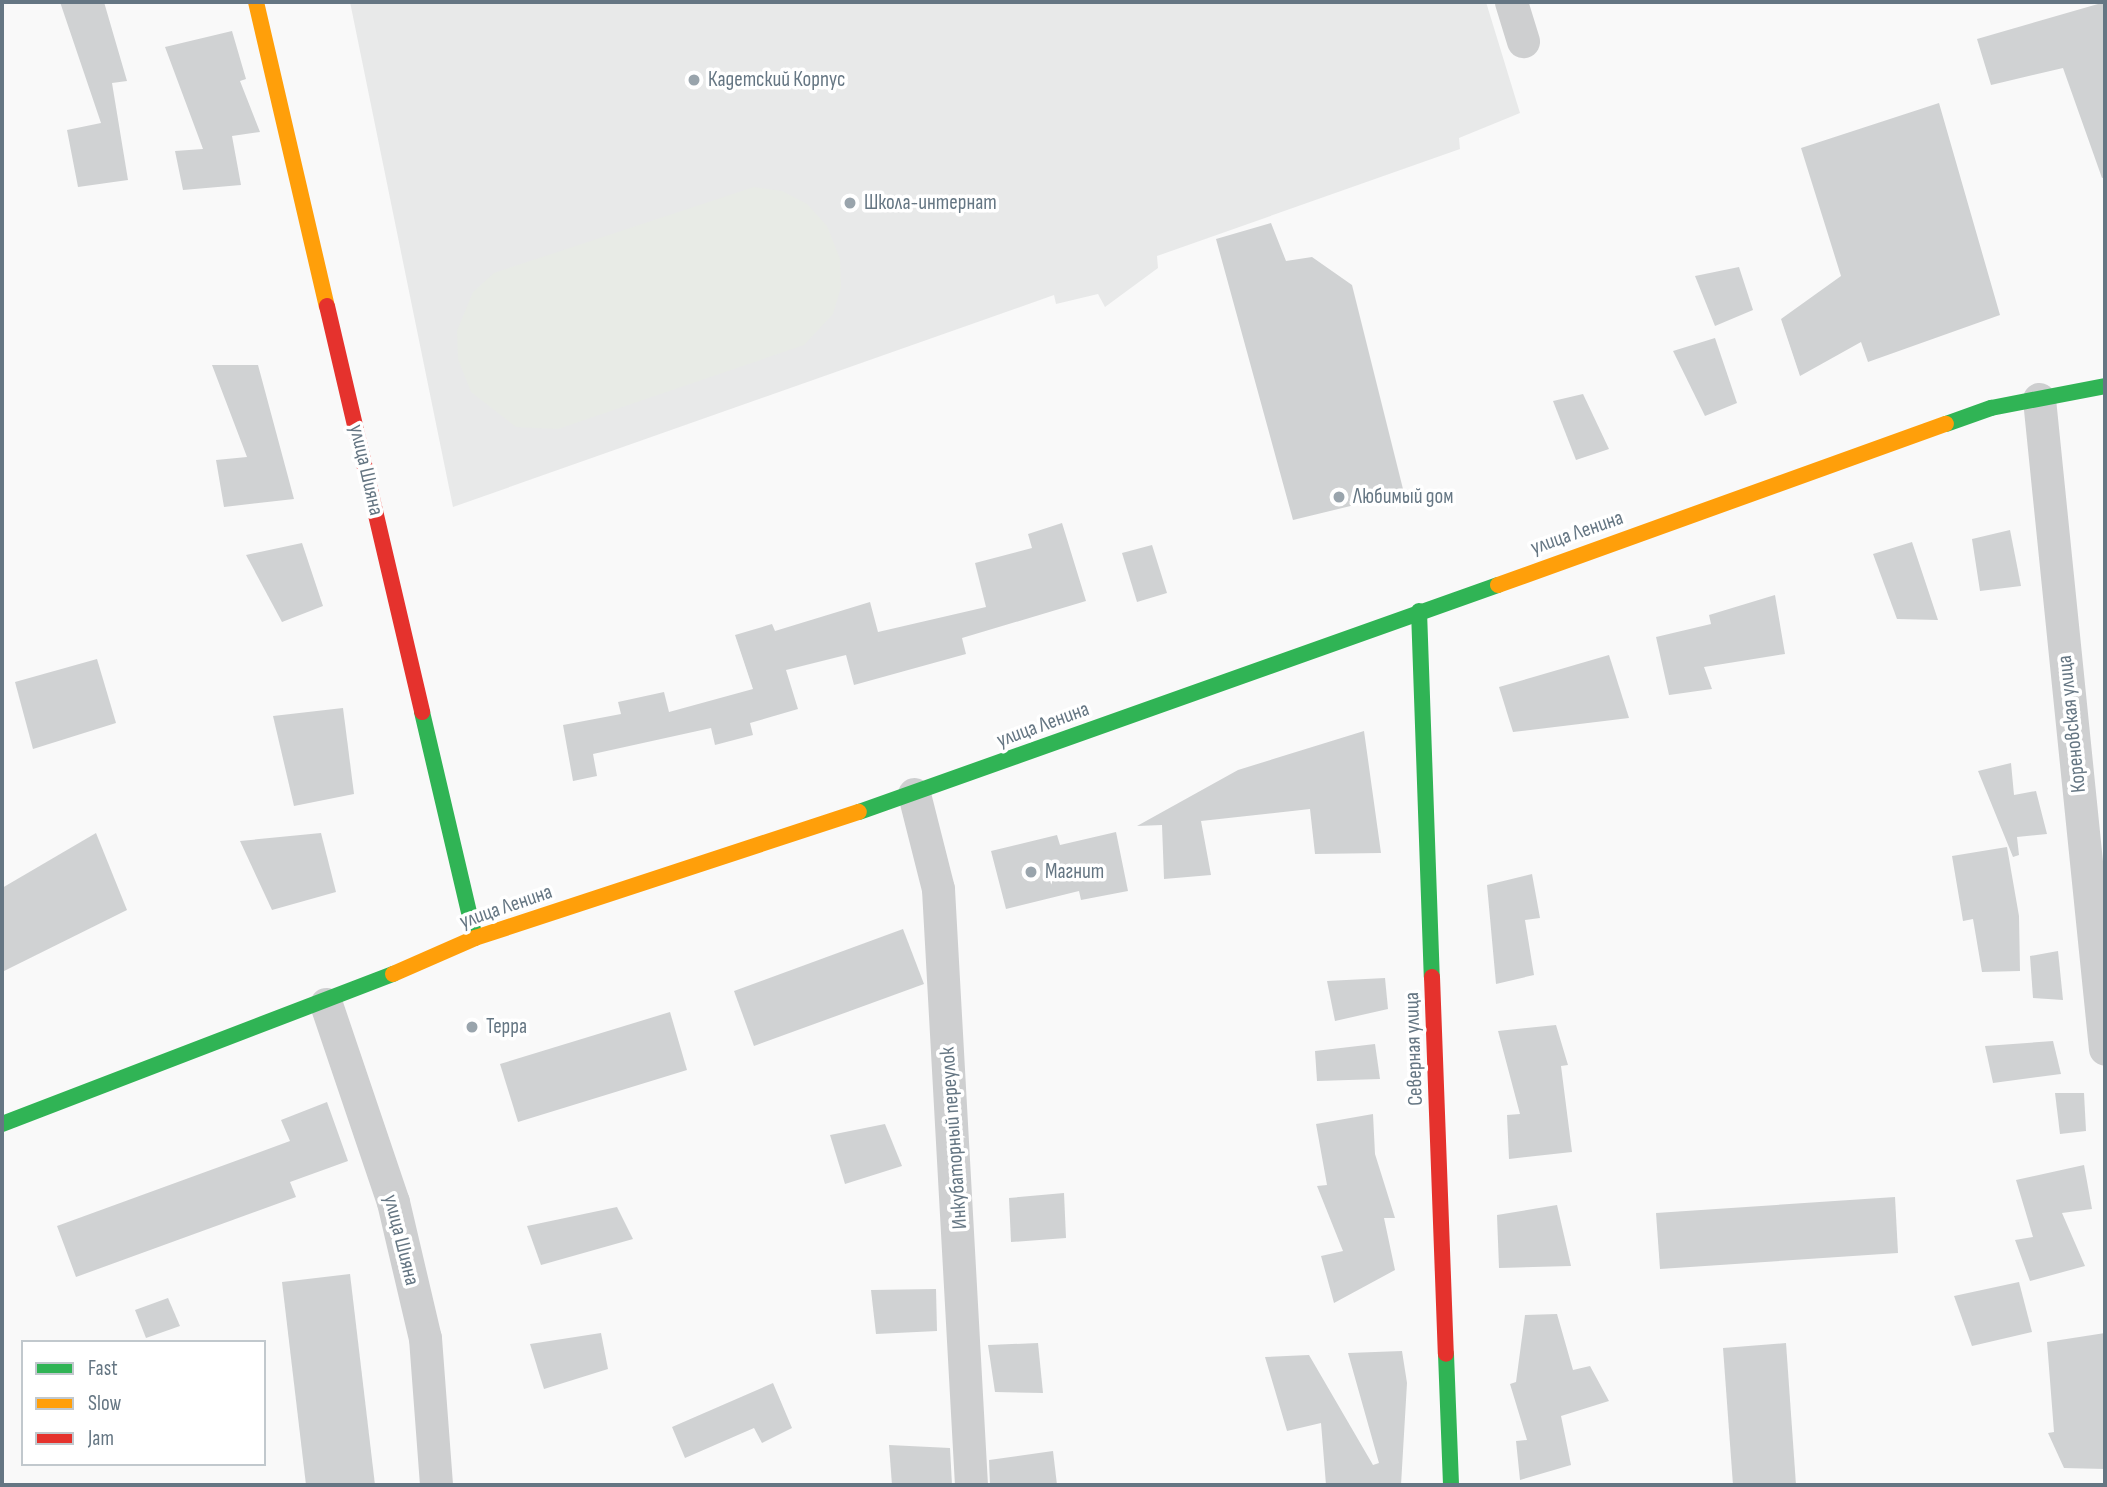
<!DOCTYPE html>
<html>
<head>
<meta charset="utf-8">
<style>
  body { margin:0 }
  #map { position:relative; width:2107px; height:1487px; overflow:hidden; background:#f9f9f9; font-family:"Sofia Sans Condensed",sans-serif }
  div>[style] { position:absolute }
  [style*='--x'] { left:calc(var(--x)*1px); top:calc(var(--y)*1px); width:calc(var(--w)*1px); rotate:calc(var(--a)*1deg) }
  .built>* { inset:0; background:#e8e9e9 }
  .green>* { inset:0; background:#e8ebe6 }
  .building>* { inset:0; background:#d0d2d3 }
  .street>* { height:33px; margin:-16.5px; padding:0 16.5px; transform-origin:16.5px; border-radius:16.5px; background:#cecfd0 }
  .fast>* { height:16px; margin:-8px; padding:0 8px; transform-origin:8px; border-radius:8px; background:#30b455 }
  .slow>* { height:16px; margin:-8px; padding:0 8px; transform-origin:8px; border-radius:8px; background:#ff9f0a }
  .jam>* { height:16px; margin:-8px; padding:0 8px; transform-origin:8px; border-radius:8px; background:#e5322d }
  .dots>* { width:19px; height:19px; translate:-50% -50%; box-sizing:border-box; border:4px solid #fff; border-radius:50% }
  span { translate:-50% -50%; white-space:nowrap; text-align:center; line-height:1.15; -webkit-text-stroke:7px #fff; paint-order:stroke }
  .poi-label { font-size:21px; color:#657683 }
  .left { translate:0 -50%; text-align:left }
  .street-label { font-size:21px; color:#657683 }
  .frame { position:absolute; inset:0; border:4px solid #657683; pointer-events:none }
  .legend { position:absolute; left:21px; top:1340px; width:245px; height:126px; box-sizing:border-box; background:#fff; border:2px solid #c1c8cd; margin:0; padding:9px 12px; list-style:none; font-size:21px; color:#657683 }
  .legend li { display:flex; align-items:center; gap:14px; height:35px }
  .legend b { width:35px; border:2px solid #c1c8cd }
</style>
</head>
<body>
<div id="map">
  <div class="built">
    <div style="clip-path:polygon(350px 2px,1486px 2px,1520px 113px,1459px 138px,1460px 149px,1157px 256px,1158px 268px,1105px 307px,1098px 294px,1056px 304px,1054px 295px,453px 507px)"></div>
  </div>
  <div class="green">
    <div style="clip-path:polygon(754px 187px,782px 191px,807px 204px,827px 226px,840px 259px,841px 287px,833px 314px,804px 345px,558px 429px,516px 427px,471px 392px,458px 359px,457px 331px,473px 292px,494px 273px)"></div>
  </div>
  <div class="building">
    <div style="clip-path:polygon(60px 2px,104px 2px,127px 81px,112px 83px,128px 180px,78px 187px,67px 130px,101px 123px)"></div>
    <div style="clip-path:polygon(2105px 2px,2105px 177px,2102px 178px,2063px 68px,1991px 85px,1977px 39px)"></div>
    <div style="clip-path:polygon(232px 31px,246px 79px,240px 81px,260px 132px,232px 136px,241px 185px,183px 190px,175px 151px,203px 149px,165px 47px)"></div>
    <div style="clip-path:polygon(1939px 103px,2000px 315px,1868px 362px,1861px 342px,1800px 376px,1781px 319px,1841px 276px,1801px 148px)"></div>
    <div style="clip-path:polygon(1271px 223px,1286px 261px,1312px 257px,1352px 285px,1404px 493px,1293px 520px,1216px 239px)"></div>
    <div style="clip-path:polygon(1739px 267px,1753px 310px,1715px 326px,1695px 276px)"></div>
    <div style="clip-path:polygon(1715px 338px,1737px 403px,1705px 416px,1673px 351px)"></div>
    <div style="clip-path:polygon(212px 365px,258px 365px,294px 499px,224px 507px,216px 460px,247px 457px)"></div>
    <div style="clip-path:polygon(1583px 394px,1609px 449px,1576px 460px,1553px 401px)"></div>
    <div style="clip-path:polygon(1062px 523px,1086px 601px,962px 638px,966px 654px,854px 685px,846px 655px,786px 670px,798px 709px,750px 723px,753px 735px,715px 745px,711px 728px,593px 754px,597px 776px,573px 781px,563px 725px,621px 714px,618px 702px,664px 692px,669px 712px,753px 689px,735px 635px,772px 624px,775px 631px,870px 602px,878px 632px,986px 607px,975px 563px,1032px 548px,1028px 534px)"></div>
    <div style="clip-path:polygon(2010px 530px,2021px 586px,1980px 591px,1972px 539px)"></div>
    <div style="clip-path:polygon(1912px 542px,1938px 620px,1897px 619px,1873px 554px)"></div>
    <div style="clip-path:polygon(302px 543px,323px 606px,282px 622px,246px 555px)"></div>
    <div style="clip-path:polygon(1152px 545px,1167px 593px,1137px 602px,1122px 553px)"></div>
    <div style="clip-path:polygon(1775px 595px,1785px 654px,1704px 667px,1712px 689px,1669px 695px,1656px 637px,1711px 624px,1709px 615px)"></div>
    <div style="clip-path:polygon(1609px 655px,1629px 718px,1513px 732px,1499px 687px)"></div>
    <div style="clip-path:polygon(97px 659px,116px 723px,33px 749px,15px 682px)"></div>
    <div style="clip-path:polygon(343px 708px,354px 794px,294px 806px,273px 716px)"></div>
    <div style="clip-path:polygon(1364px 731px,1381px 853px,1315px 854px,1310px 809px,1201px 821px,1211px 875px,1164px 879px,1162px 825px,1137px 826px,1238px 770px)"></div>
    <div style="clip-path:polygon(2011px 763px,2014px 795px,2036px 791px,2047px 834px,2017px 837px,2019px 855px,2013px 857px,1978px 771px)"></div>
    <div style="clip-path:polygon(1116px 832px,1128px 891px,1081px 900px,1079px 891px,1006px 909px,991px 851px,1057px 835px,1060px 845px)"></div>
    <div style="clip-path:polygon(96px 833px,127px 910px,2px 972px,2px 888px)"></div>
    <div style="clip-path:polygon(321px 833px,336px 892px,272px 910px,240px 841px)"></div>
    <div style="clip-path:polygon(2007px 847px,2019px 916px,2020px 971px,1982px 972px,1973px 919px,1963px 921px,1952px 856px)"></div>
    <div style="clip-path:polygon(1532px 874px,1540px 918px,1525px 920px,1534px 975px,1496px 984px,1487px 885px)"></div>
    <div style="clip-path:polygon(903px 929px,924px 984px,754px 1046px,734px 991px)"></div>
    <div style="clip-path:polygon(2058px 951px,2063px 1000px,2033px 998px,2030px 956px)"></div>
    <div style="clip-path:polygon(1385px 978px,1388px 1009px,1335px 1021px,1327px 981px)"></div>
    <div style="clip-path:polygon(670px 1012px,687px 1070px,518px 1122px,500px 1064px)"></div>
    <div style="clip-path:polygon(1556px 1025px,1568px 1065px,1561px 1066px,1572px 1152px,1509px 1159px,1507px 1115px,1520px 1114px,1498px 1031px)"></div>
    <div style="clip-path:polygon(2053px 1041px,2061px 1074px,1993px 1083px,1985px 1046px)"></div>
    <div style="clip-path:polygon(1375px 1044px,1380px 1079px,1317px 1081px,1315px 1051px)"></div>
    <div style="clip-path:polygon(2055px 1093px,2084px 1093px,2086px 1131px,2060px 1134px)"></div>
    <div style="clip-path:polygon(327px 1102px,348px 1161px,290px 1182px,296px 1197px,76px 1277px,57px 1226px,290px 1141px,281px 1120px)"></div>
    <div style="clip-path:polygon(1373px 1114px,1375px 1154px,1395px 1218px,1384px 1218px,1395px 1270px,1334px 1303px,1321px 1256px,1343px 1251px,1317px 1186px,1327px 1185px,1316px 1124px)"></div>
    <div style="clip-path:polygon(885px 1124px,902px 1166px,845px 1184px,830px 1135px)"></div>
    <div style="clip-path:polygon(2084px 1165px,2092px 1209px,2062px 1213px,2085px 1266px,2030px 1281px,2015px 1240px,2033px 1237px,2016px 1180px)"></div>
    <div style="clip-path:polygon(1064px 1193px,1066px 1238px,1011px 1242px,1009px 1198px)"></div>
    <div style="clip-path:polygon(1895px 1197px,1898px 1253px,1660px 1269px,1656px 1213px)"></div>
    <div style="clip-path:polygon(1557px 1205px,1571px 1266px,1499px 1268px,1497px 1215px)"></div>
    <div style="clip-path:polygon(617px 1207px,633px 1239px,541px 1265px,527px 1226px)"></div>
    <div style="clip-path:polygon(350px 1274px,375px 1485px,306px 1485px,282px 1282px)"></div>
    <div style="clip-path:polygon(2019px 1282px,2032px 1332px,1972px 1346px,1954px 1296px)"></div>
    <div style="clip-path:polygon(936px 1289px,937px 1331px,876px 1334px,871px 1290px)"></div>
    <div style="clip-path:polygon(168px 1298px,180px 1326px,146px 1338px,135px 1310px)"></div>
    <div style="clip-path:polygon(1557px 1314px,1573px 1370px,1590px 1366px,1609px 1401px,1561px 1416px,1571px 1465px,1520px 1480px,1516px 1441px,1527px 1440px,1510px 1384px,1516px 1382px,1525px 1315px)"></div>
    <div style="clip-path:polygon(601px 1333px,608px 1369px,544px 1389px,530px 1344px)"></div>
    <div style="clip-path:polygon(2105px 1333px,2105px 1469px,2064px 1468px,2048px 1433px,2054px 1432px,2047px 1342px)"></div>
    <div style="clip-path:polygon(1038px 1343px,1043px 1393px,995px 1392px,988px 1345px)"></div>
    <div style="clip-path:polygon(1786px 1343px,1796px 1485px,1733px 1485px,1723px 1348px)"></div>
    <div style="clip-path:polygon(1402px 1351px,1407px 1383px,1401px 1485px,1326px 1485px,1321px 1423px,1287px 1431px,1265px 1357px,1309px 1355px,1373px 1465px,1379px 1463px,1348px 1353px)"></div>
    <div style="clip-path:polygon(773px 1383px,792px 1428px,762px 1443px,754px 1428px,685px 1458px,672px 1427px)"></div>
    <div style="clip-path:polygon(889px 1445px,950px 1448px,952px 1485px,892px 1485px)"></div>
    <div style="clip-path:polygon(1053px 1451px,1057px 1485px,990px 1485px,989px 1460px)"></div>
  </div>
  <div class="street">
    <div style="--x:1511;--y:2;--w:41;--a:72.9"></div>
    <div style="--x:2039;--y:399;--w:653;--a:84.2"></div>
    <div style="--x:914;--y:794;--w:98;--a:75.8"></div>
    <div style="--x:938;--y:889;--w:597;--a:86.83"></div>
    <div style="--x:326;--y:1004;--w:209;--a:71.3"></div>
    <div style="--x:393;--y:1202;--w:140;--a:76.8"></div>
    <div style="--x:425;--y:1338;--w:147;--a:85.7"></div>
  </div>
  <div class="fast">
    <div style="--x:1946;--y:424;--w:48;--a:-19.6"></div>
    <div style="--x:1991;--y:408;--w:116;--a:-10.9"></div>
    <div style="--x:1419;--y:611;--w:366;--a:88"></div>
    <div style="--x:422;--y:712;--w:232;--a:76.8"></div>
    <div style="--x:859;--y:812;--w:678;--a:-19.56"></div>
    <div style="--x:2;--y:1124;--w:419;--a:-21"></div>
    <div style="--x:1446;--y:1354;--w:131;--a:87.8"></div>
  </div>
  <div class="slow">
    <div style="--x:256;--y:2;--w:312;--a:76.9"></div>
    <div style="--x:1498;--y:585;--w:476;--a:-19.8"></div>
    <div style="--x:393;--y:974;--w:90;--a:-23.7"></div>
    <div style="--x:475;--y:938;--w:404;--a:-18.2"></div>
  </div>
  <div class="jam">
    <div style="--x:327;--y:306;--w:417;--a:76.8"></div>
    <div style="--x:1432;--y:977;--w:377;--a:87.9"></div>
  </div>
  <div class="dots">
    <div style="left:694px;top:80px;background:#99a4ac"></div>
    <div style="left:850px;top:203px;background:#99a4ac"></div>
    <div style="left:1339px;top:497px;background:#99a4ac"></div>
    <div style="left:1031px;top:872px;background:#99a4ac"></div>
    <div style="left:472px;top:1027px;background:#99a4ac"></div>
  </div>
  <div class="poi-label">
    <span class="left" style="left:708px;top:80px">Кадетский Корпус</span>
    <span class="left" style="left:864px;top:203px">Школа-интернат</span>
    <span class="left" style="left:1353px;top:497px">Любимый дом</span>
    <span class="left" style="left:1045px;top:872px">Магнит</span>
    <span class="left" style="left:486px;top:1027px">Терра</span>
  </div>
  <div class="street-label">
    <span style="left:366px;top:470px;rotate:77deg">улица Шияна</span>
    <span style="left:1577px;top:533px;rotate:-19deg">улица Ленина</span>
    <span style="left:2072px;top:724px;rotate:-96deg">Кореновская улица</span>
    <span style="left:1043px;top:725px;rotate:-20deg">улица Ленина</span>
    <span style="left:506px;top:907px;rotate:-19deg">улица Ленина</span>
    <span style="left:1414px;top:1049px;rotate:-92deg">Северная улица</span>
    <span style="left:954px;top:1138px;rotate:-94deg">Инкубаторный переулок</span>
    <span style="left:401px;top:1240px;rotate:76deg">улица Шияна</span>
  </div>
  <div class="frame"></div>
  <ul class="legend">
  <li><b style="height:9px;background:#30b455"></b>Fast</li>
  <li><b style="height:9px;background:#ff9f0a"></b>Slow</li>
  <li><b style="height:9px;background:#e5322d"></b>Jam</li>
  </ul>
</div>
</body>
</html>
